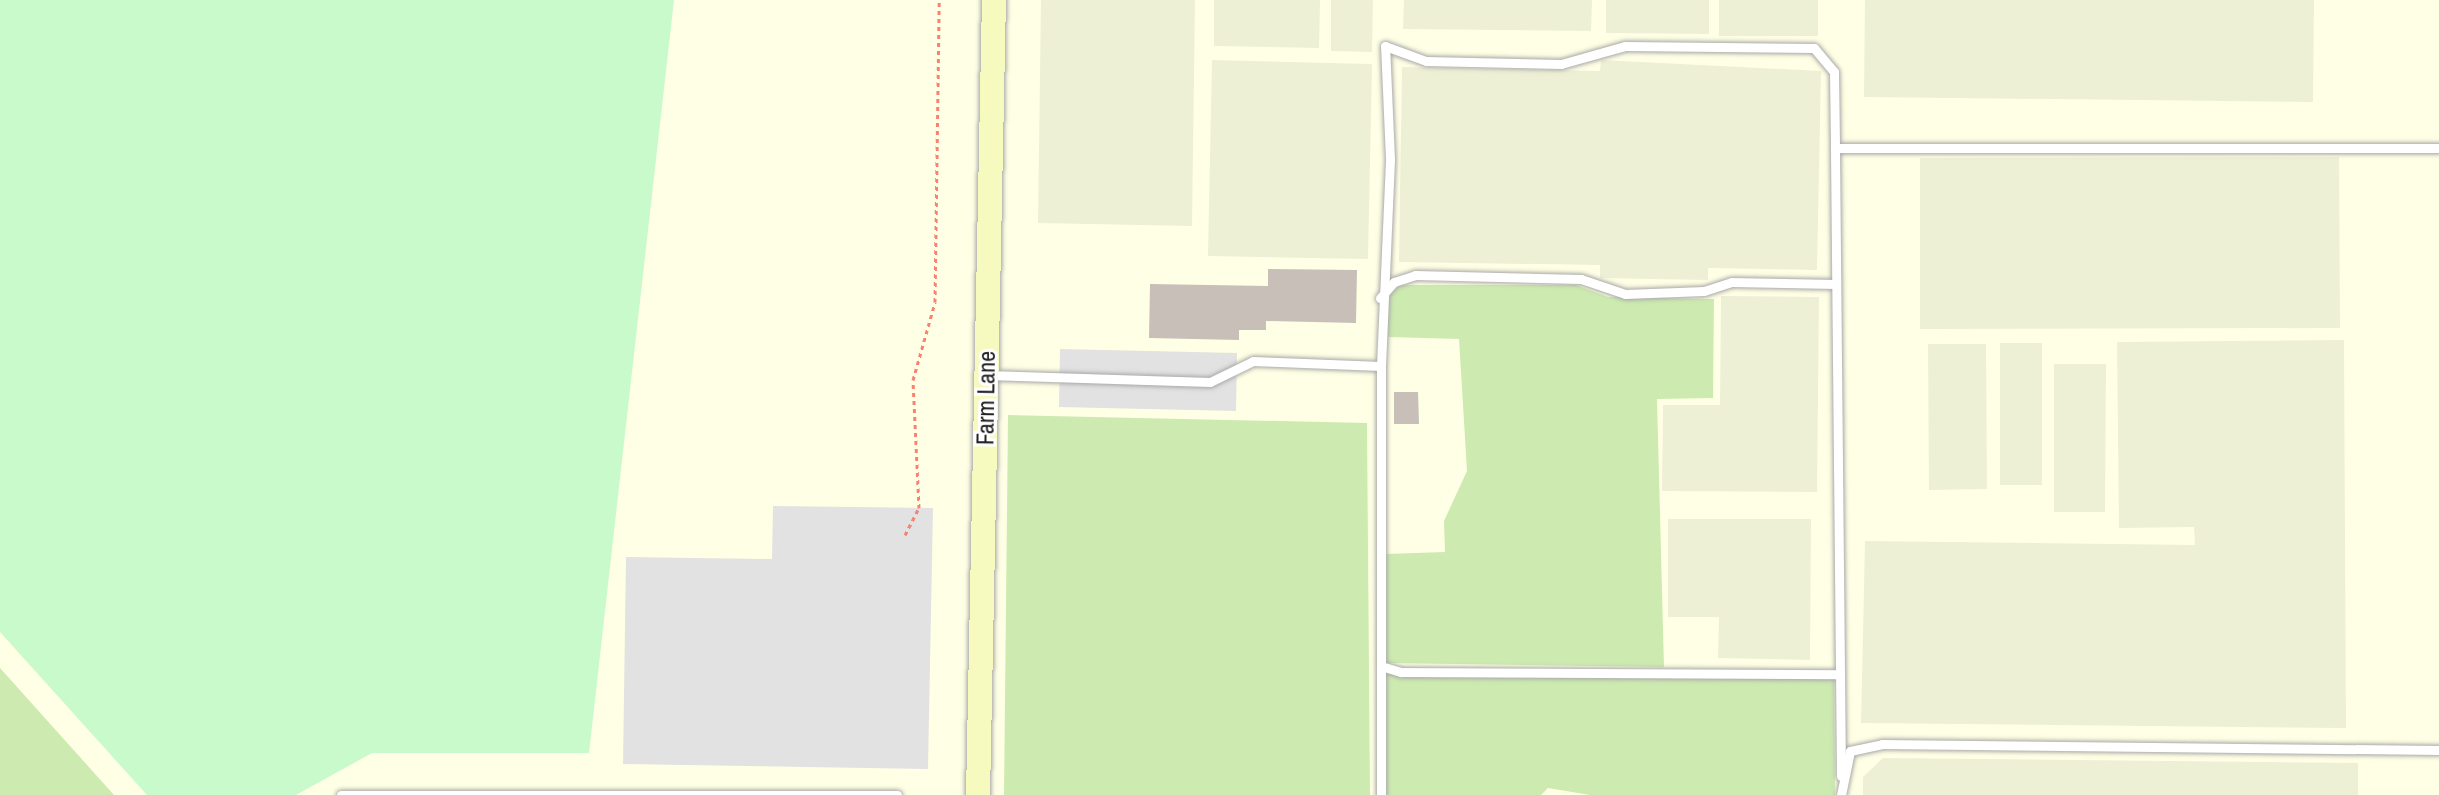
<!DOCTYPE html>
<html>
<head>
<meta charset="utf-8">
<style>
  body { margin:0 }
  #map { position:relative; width:2439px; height:795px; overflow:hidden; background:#f2efe9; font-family:"Archivo Narrow",sans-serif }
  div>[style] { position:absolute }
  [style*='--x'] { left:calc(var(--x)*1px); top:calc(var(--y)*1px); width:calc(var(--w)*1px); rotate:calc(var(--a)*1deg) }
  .education>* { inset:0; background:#ffffe5 }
  .farmland>* { inset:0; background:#eef0d5 }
  .grass>* { inset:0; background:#cdebb0 }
  .park>* { inset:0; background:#c8facc }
  .parking>* { inset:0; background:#e2e2e2 }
  .building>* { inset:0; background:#c7bfb8 }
  .path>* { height:3px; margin-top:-1.5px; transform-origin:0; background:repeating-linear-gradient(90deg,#fa8072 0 4px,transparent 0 8px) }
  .roads { filter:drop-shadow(0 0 2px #a9a9a9) drop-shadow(0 0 2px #a9a9a9) }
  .lane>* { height:9px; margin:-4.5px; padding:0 4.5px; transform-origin:4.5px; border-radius:4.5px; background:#fff }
  .secondary>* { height:24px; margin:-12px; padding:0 12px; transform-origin:12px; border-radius:12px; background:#f7fabf }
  span { translate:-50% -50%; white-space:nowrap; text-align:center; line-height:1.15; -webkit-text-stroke:6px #fff; paint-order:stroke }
  .street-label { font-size:24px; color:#222 }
</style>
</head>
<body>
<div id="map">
  <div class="education">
    <div style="clip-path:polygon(0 0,2439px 0,2439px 795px,0 795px)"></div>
  </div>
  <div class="farmland">
    <div style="clip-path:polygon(1041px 0,1195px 0,1192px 226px,1038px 223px)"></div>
    <div style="clip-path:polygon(1214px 0,1320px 0,1319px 48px,1214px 46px)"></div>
    <div style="clip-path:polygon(1331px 0,1373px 0,1372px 52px,1331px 51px)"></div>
    <div style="clip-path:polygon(1404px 0,1592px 0,1591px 31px,1403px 29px)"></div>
    <div style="clip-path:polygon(1606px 0,1709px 0,1709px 34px,1606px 33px)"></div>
    <div style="clip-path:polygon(1719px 0,1818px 0,1818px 36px,1719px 36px)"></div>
    <div style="clip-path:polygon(1865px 0,2314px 0,2313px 102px,1864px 97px)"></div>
    <div style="clip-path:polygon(1212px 60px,1372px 64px,1368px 259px,1208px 256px)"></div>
    <div style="clip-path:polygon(1601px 60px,1821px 71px,1817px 270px,1708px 268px,1708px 280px,1600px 278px,1600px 265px,1399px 262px,1402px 67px,1600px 71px)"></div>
    <div style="clip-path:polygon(2339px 157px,2340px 328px,1920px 329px,1920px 158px)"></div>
    <div style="clip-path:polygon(1721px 296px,1819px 297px,1817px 492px,1662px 491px,1663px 405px,1720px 405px)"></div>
    <div style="clip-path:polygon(2344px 340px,2346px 728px,1861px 723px,1865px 541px,2195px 545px,2194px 527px,2119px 528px,2117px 342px)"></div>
    <div style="clip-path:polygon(2000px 343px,2042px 343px,2042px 485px,2000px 485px)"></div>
    <div style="clip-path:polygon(1928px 344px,1986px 344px,1987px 489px,1929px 490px)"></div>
    <div style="clip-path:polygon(2054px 364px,2106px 364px,2105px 512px,2054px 512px)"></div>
    <div style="clip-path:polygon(1668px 519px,1811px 519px,1810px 660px,1718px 658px,1719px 617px,1668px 617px)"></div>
    <div style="clip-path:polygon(1883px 758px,2358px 763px,2358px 795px,1863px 795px,1863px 777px)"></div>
  </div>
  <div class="grass">
    <div style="clip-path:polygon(1401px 285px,1576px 285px,1608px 297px,1714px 299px,1713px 398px,1657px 399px,1664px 667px,1386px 663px,1386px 554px,1445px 552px,1444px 521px,1467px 471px,1459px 339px,1388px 337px,1386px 296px)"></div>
    <div style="clip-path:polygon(1008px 415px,1367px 423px,1370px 795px,1004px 795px)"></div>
    <div style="clip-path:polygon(0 668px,114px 795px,0 795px)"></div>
    <div style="clip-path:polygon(1385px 674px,1834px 678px,1835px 795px,1590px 795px,1548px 788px,1541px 795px,1386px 795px)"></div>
  </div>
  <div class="park">
    <div style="clip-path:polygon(0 0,674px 0,589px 753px,372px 753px,296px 795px,147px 795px,0 632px)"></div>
  </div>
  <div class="parking">
    <div style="clip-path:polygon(1060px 349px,1237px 353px,1236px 411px,1059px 407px)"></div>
    <div style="clip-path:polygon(773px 506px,933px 508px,928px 769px,623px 764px,626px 557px,772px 559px)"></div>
  </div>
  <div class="building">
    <div style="clip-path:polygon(1268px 269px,1357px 270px,1356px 323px,1266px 321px,1266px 330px,1239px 330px,1239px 340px,1149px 338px,1150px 284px,1268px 286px)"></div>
    <div style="clip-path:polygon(1394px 392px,1418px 392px,1419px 424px,1394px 424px)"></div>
  </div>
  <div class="path">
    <div style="--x:905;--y:535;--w:30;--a:-63"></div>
    <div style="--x:919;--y:508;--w:128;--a:-92.7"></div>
    <div style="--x:913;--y:380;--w:81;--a:-74.2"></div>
    <div style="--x:935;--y:302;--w:302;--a:-89.2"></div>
  </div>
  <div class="roads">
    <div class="lane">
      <div style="--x:1380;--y:298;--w:21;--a:-49"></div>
      <div style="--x:1394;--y:282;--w:22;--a:-18"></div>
      <div style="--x:1415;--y:275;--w:166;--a:1.4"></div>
      <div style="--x:1581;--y:279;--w:46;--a:18.8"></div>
      <div style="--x:1625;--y:294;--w:79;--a:-2.2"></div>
      <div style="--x:1704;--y:291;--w:29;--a:-18"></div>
      <div style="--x:1732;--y:282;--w:104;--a:1.1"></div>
      <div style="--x:1381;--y:366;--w:429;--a:90"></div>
      <div style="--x:987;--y:375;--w:223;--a:1.8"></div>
      <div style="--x:1210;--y:382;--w:48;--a:-26"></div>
      <div style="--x:1253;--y:361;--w:128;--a:2.2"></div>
      <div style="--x:1381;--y:366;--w:207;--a:-87.5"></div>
      <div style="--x:1390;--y:159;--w:113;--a:-92.5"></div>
      <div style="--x:1385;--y:46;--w:44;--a:20.1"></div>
      <div style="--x:1426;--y:61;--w:135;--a:1.3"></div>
      <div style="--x:1561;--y:64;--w:66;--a:-15.7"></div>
      <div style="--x:1625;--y:46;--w:189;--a:0.6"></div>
      <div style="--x:1814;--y:48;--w:31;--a:50"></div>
      <div style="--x:1834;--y:72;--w:76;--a:89.2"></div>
      <div style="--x:1381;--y:666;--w:21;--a:17"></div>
      <div style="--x:1401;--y:672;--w:439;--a:0.3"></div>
      <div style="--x:1841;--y:776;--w:628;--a:-90.55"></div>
      <div style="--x:1835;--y:148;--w:604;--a:0"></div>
      <div style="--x:341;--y:795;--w:556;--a:0"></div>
      <div style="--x:1841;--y:795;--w:45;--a:-78.4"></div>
      <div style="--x:1850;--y:751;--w:33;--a:-12"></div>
      <div style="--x:1882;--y:744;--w:557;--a:0.62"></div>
    </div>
    <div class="secondary">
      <div style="--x:978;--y:795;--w:795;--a:-88.85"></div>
    </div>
  </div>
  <div class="street-label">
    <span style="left:986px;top:398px;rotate:-89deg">Farm Lane</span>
  </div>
</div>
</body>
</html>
